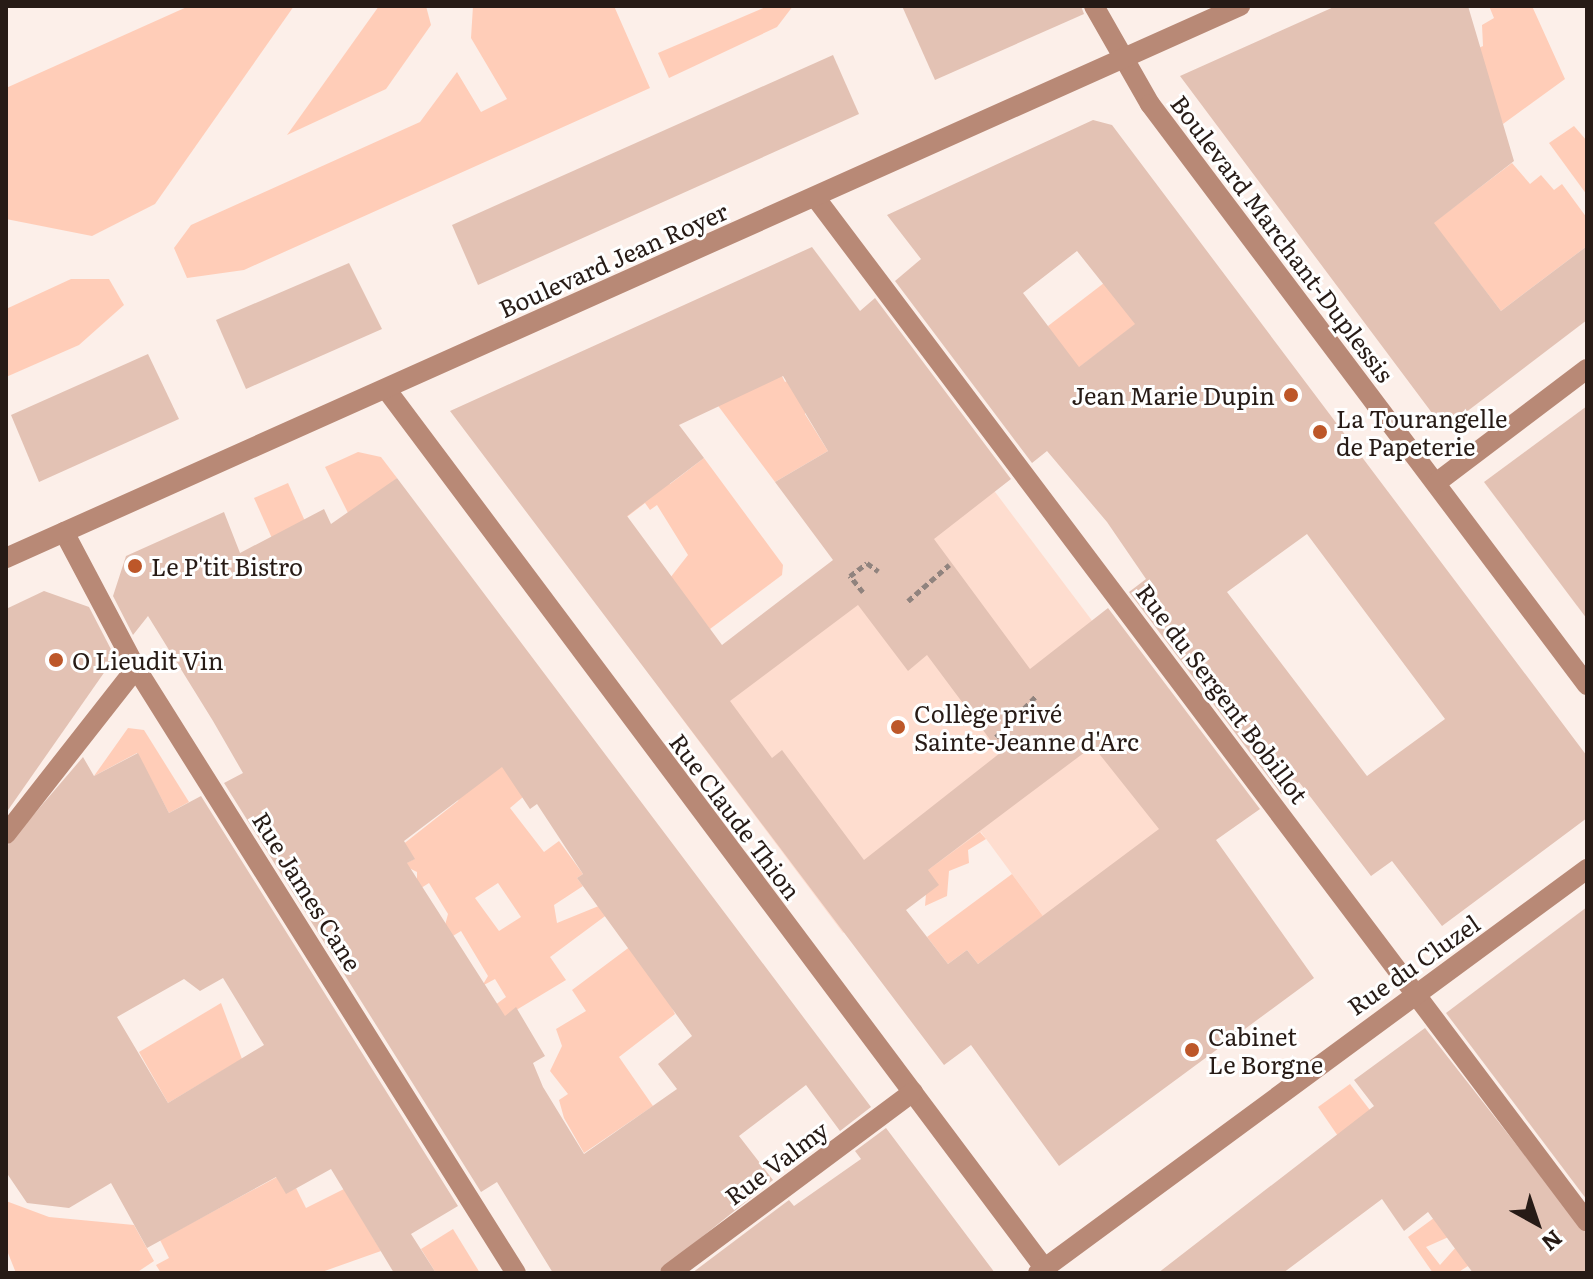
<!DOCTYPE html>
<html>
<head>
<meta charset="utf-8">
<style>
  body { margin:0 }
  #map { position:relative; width:1593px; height:1279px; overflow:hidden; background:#fcefe9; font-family:Literata,serif }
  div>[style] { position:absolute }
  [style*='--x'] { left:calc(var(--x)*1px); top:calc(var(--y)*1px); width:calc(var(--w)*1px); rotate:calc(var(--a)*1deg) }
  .built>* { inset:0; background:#feddcf }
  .green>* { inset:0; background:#ffcdb8 }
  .building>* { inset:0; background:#e3c2b4 }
  .path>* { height:5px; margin-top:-2.5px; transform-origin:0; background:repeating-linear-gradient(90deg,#90837e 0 6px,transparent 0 10px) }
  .minor>* { height:20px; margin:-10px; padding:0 10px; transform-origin:10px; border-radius:10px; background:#b88976 }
  .dots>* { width:22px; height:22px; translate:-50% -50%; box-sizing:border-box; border:4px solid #fff; border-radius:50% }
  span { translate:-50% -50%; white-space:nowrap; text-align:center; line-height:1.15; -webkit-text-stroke:6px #fff; paint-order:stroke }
  .street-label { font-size:24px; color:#271b16 }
  .poi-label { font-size:24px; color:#271b16 }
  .right { translate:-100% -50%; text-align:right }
  .left { translate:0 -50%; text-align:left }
  .frame { position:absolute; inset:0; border:8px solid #271b16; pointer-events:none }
  .north { position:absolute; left:1497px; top:1183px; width:80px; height:80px; -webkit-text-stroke:6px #fff; paint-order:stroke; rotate:140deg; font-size:22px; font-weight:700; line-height:32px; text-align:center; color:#271b16 }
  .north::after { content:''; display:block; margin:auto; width:28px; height:36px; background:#271b16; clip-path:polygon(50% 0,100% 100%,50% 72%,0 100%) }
</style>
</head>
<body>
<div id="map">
  <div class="built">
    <div style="clip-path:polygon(971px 460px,1243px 821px,979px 966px,1043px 916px,981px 832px,843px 933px,662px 692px)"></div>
  </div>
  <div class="green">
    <div style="clip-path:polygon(189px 6px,294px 6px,155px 204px,92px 236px,6px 219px,6px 88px)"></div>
    <div style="clip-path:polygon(379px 6px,426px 6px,431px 25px,386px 89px,287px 135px)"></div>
    <div style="clip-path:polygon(473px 6px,614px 6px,650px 88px,244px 270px,187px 278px,174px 248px,191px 225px,420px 122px,457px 72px,481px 112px,507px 99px,471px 38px)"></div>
    <div style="clip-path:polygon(768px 6px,793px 6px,777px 27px,669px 78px,658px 53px)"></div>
    <div style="clip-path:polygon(1489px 6px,1532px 6px,1565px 79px,1503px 124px,1472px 51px,1483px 46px,1482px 25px,1494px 18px)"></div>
    <div style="clip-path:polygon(1574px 126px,1587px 141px,1587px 195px,1549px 143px)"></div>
    <div style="clip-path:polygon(1512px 163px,1530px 184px,1541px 175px,1554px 190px,1562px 184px,1587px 218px,1587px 246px,1501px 311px,1433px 223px)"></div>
    <div style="clip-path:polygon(71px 279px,109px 279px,124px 305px,79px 345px,6px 377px,6px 309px)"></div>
    <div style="clip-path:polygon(1104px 283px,1136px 324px,1065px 378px,1048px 326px)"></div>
    <div style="clip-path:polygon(805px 372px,805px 414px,828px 451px,775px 482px,716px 403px,781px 374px,785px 382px)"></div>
    <div style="clip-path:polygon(639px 439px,670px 484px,704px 458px,783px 565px,782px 575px,710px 629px,670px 578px,688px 555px,657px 505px,650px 510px,645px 503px,606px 533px)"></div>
    <div style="clip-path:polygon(358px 452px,381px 457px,397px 478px,350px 517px,325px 467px)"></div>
    <div style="clip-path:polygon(288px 483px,308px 528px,275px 545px,254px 498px)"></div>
    <div style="clip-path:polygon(128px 728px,144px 730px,189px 802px,169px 813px,137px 753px,94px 776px)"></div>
    <div style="clip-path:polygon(evenodd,482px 731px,523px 797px,510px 808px,544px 852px,559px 841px,583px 874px,577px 878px,583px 886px,554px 905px,557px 923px,611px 901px,616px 908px,550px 957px,566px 980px,503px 1018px,495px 1005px,506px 997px,495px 979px,482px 986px,488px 976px,461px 931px,440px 944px,448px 914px,429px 883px,402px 900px,417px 882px,417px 872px,403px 865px,414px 859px,392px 853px,458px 801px,482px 731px,498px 883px,521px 917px,499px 931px,475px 898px,498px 883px)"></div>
    <div style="clip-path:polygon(980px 832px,986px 839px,968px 850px,969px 863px,949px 871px,947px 896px,925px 906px,928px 870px)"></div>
    <div style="clip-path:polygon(1012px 874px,1043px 916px,978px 964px,967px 950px,948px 964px,927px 937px)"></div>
    <div style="clip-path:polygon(639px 940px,675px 1014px,619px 1057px,653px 1106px,584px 1153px,564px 1118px,559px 1100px,568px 1094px,550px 1071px,562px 1046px,556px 1029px,586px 1011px,572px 990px)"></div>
    <div style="clip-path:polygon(221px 1003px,242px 1059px,168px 1103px,139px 1052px)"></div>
    <div style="clip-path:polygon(1350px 1084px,1408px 1160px,1373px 1187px,1318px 1107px)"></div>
    <div style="clip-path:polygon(277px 1177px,286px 1193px,296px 1188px,306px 1208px,344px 1189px,381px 1251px,319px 1273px,161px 1273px,156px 1265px,169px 1258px,160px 1240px)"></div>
    <div style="clip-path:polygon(6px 1201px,49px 1217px,134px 1225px,154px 1261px,136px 1273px,16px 1273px,6px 1248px)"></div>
    <div style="clip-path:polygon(1438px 1215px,1462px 1231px,1426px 1247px,1440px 1265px,1466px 1236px,1468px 1266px,1457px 1273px,1433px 1273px,1408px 1237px)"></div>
    <div style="clip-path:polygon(453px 1229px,480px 1273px,436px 1273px,421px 1249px)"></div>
  </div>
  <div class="building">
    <div style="clip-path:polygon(902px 6px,1081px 6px,1084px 14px,935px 80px)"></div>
    <div style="clip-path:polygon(1336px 6px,1468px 6px,1514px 161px,1434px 223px,1501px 311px,1587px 246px,1587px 320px,1444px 429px,1180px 76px)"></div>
    <div style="clip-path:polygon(833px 55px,859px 114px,478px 285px,452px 225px)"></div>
    <div style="clip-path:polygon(evenodd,1093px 120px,1112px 125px,1587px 756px,1587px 818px,1442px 926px,1392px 861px,1371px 876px,1299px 782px,1281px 794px,1129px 592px,1146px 579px,1107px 522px,1047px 451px,1032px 463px,895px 281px,921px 259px,887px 215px,1093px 120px,1077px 251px,1135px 324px,1079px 367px,1023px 293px,1077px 251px,1093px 120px,1307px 534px,1445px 719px,1367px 776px,1227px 592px,1307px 534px)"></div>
    <div style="clip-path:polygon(evenodd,812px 247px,860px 311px,875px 298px,1011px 479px,934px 539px,1030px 669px,1108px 608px,1260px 809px,1216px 840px,1314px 978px,1059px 1166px,971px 1045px,944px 1065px,450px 411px,812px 247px,783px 376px,828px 451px,775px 482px,833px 560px,722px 645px,627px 516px,704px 458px,679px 425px,783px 376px,812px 247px,858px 605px,908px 671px,927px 655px,1000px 753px,864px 860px,782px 750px,772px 758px,730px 701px,858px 605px,812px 247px,1093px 746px,1159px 829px,978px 964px,967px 950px,948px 964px,906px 910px,939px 885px,928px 870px,1093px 746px)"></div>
    <div style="clip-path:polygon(349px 263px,382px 329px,246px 389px,216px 320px)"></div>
    <div style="clip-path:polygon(148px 354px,179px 419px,39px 482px,11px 415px)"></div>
    <div style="clip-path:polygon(1587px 406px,1587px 619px,1484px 482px)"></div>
    <div style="clip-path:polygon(evenodd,397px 478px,871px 1107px,840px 1131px,806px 1085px,739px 1136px,773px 1180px,657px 1273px,553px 1273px,497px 1182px,481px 1192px,224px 783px,243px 773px,213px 721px,148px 616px,133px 635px,113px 596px,126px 556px,224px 512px,240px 553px,324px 509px,331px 524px,397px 478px,502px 767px,530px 809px,537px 804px,583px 874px,577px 878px,692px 1036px,658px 1064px,677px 1089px,584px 1154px,543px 1087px,533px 1063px,545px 1056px,516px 1007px,505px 1016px,407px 863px,415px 859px,404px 841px,502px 767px)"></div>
    <div style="clip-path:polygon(44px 591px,89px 607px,115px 657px,6px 813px,6px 609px)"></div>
    <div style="clip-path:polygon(evenodd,138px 753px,169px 813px,201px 796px,458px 1206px,411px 1234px,436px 1273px,394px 1273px,331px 1169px,286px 1194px,276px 1177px,147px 1248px,111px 1183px,69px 1208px,27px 1203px,6px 1172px,6px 847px,83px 757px,94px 776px,138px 753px,223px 978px,264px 1045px,168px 1103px,117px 1017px,184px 979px,200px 991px,223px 978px)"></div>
    <div style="clip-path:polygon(1587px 907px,1587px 1200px,1446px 1013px)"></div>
    <div style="clip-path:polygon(1425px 1028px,1587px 1235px,1587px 1273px,1473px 1273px,1428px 1212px,1404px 1231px,1382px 1199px,1283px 1273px,1158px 1273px,1374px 1106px,1354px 1080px)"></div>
    <div style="clip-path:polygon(886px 1128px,995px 1273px,692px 1273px,789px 1200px,794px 1206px,861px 1159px,855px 1151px)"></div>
  </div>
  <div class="path">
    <div style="--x:863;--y:592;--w:21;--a:-129"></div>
    <div style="--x:850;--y:576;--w:21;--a:-37"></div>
    <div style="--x:867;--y:563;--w:14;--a:36"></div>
    <div style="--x:908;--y:601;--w:55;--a:-41.3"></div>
    <div style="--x:996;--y:737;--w:57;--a:-45.7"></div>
  </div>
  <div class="minor">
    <div style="--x:1094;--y:6;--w:113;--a:60.3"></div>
    <div style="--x:1150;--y:104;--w:727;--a:53.05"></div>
    <div style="--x:815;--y:197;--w:1283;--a:53.01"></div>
    <div style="--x:386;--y:389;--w:1104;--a:53.17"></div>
    <div style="--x:1436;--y:483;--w:189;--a:-37.1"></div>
    <div style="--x:64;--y:532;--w:154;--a:62.1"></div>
    <div style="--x:136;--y:668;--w:714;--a:57.87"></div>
    <div style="--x:6;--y:558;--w:1352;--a:-24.1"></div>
    <div style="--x:6;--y:834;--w:211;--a:-51.9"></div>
    <div style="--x:670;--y:1273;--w:303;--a:-36.7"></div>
    <div style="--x:1038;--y:1273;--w:682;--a:-36.35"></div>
  </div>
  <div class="dots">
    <div style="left:1291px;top:395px;background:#bd5729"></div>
    <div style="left:1320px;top:432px;background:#bd5729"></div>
    <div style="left:135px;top:566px;background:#bd5729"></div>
    <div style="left:56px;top:660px;background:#bd5729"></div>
    <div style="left:898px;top:727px;background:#bd5729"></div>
    <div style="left:1192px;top:1050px;background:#bd5729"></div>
  </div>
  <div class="street-label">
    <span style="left:1283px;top:238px;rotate:53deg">Boulevard Marchant-Duplessis</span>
    <span style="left:613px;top:259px;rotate:-24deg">Boulevard Jean Royer</span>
    <span style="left:1223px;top:693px;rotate:53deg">Rue du Sergent Bobillot</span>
    <span style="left:736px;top:816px;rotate:53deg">Rue Claude Thion</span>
    <span style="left:308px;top:891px;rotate:58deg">Rue James Cane</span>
    <span style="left:1413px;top:964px;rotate:-35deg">Rue du Cluzel</span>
    <span style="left:776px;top:1162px;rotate:-37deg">Rue Valmy</span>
  </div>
  <div class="poi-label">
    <span class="right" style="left:1275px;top:395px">Jean Marie Dupin</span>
    <span class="left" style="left:1336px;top:432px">La Tourangelle<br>de Papeterie</span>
    <span class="left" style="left:151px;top:566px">Le P'tit Bistro</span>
    <span class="left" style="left:72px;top:660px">O Lieudit Vin</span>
    <span class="left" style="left:914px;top:727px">Collège privé<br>Sainte-Jeanne d'Arc</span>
    <span class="left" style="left:1208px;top:1050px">Cabinet<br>Le Borgne</span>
  </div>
  <div class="frame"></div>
  <div class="north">N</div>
</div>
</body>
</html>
